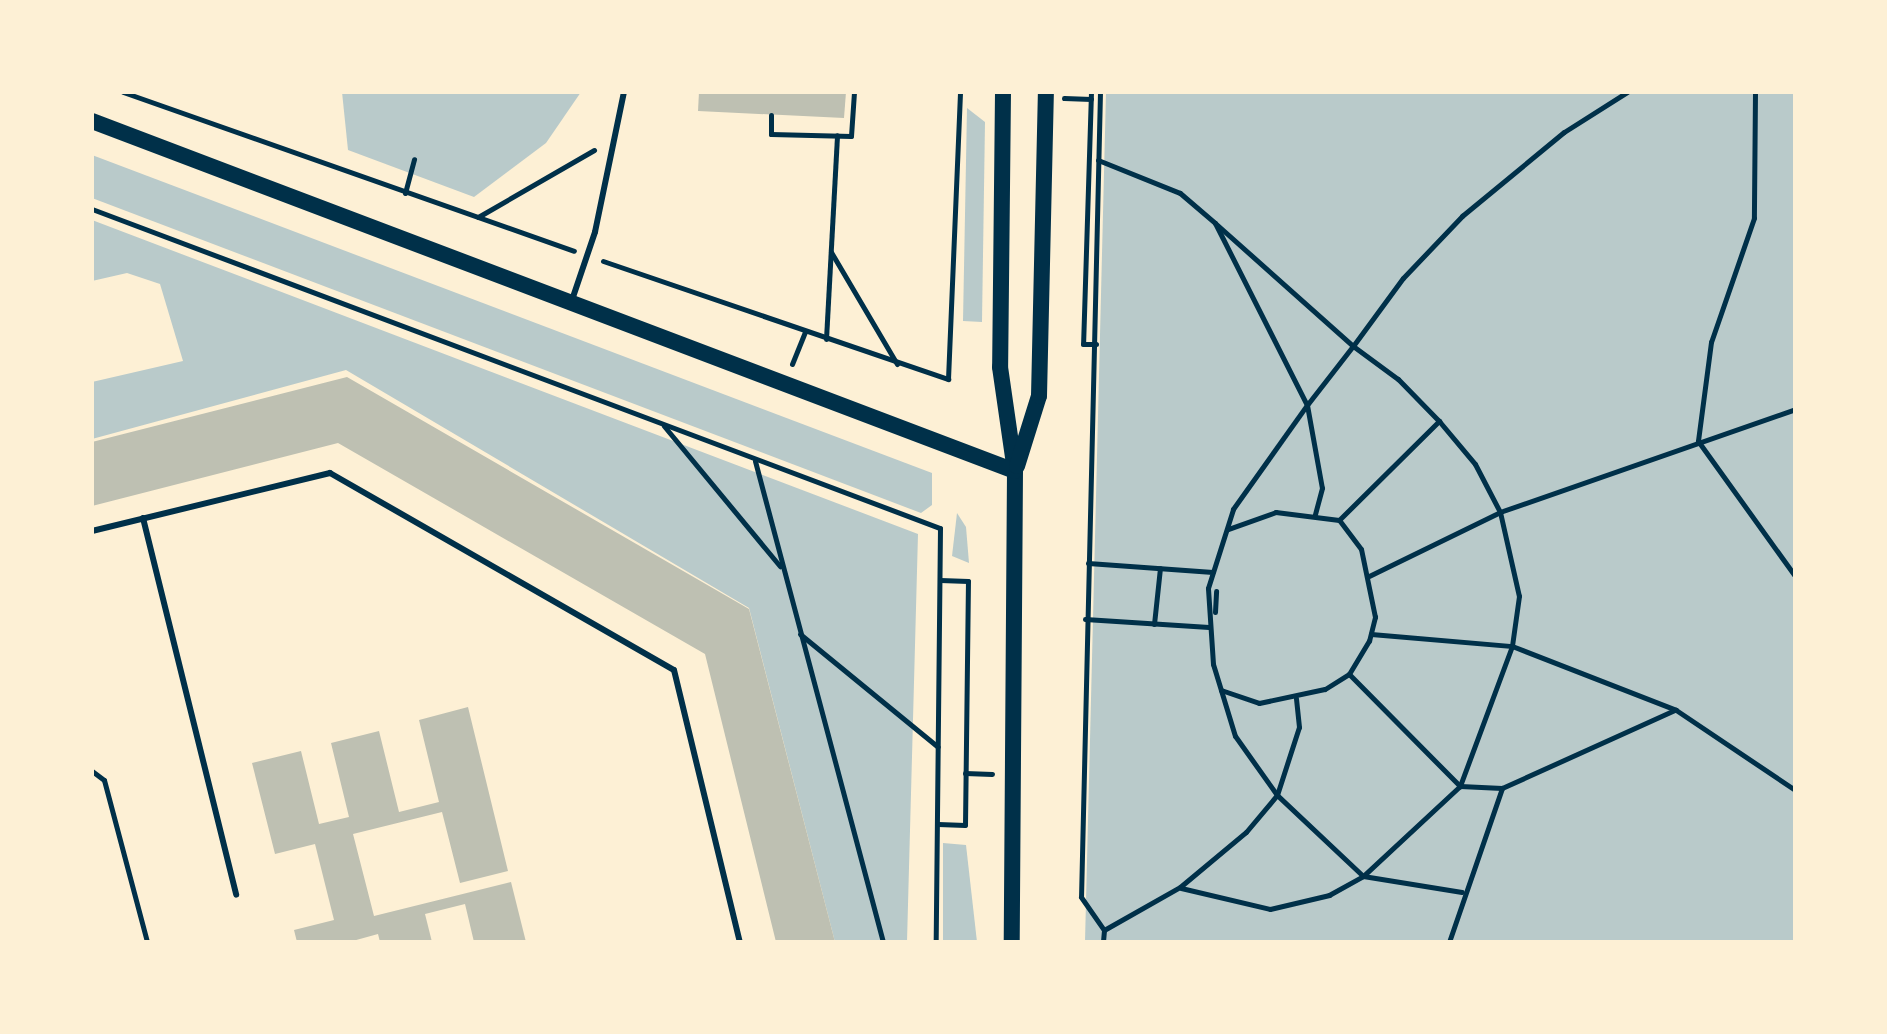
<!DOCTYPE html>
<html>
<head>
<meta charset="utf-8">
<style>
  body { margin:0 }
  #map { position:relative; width:1887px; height:1034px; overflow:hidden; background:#fdf0d5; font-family:"Noto Sans",sans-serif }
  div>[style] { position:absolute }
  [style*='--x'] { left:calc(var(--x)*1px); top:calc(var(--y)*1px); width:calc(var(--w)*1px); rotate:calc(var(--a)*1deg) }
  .green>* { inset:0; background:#b9caca }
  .building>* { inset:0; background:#bec0b2 }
  .path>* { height:5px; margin:-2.5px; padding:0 2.5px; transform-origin:2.5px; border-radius:2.5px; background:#003049 }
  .service>* { height:6px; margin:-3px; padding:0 3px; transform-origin:3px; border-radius:3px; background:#003049 }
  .secondary>* { height:16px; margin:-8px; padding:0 8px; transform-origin:8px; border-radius:8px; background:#003049 }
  span { translate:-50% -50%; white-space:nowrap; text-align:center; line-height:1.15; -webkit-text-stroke:8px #fdf0d5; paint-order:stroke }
  .frame { position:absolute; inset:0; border:94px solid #fdf0d5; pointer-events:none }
</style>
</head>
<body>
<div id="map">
  <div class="green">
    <div style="clip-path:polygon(342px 92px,581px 92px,546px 143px,474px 197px,348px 150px)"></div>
    <div style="clip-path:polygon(1106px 92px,1795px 92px,1795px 942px,1085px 942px)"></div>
    <div style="clip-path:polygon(967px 108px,985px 122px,982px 322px,963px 321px)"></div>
    <div style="clip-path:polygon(92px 155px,932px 473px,932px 505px,921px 513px,92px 198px)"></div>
    <div style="clip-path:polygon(92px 220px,918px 534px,907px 942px,835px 942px,749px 608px,346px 370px,92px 439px,92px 382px,183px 361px,160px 284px,127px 273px,92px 281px)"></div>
    <div style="clip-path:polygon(957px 513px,966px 527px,969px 563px,952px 556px)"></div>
    <div style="clip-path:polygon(943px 843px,966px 845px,977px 942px,943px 942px)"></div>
  </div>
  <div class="building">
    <div style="clip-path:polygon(699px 92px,846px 92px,844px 118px,698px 111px)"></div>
    <div style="clip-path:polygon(347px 377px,749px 609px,835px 942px,776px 942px,705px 654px,338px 443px,92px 506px,92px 442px)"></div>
    <div style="clip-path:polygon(468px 707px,508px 871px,460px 883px,442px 812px,353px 834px,374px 916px,511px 882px,526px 942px,474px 942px,465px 904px,425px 914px,432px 942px,380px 942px,378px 934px,349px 942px,297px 942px,294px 930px,334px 920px,315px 844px,275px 854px,252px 763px,301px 751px,319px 824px,349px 817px,331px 743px,379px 731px,399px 812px,439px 802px,419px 720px)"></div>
  </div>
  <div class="path">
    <div style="--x:123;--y:92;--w:478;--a:19.4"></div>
    <div style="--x:1091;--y:92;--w:252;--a:91.8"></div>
    <div style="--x:1083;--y:344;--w:13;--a:0"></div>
    <div style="--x:1100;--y:92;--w:805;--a:91.35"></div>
    <div style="--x:1081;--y:897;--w:40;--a:55.1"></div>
    <div style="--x:1104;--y:930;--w:12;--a:95"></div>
    <div style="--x:1755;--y:92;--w:126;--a:90.5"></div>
    <div style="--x:1754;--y:218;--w:131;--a:109.1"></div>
    <div style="--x:1711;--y:342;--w:100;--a:97.5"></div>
    <div style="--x:1698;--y:441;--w:166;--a:54.3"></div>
    <div style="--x:1064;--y:98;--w:27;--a:2"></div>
    <div style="--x:771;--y:115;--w:19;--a:90"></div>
    <div style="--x:771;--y:134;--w:80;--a:1.4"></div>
    <div style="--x:851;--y:136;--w:44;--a:-86.1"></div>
    <div style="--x:1098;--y:160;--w:88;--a:21.9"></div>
    <div style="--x:1180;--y:193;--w:46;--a:40.6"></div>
    <div style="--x:1215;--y:223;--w:204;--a:63.2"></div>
    <div style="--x:1307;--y:405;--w:84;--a:79.8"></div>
    <div style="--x:1322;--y:488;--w:28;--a:105"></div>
    <div style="--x:405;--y:193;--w:35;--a:-75"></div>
    <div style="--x:92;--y:209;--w:906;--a:20.62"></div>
    <div style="--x:940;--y:528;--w:414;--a:90.6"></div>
    <div style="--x:478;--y:217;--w:134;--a:-30"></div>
    <div style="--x:1215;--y:223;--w:185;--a:41.7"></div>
    <div style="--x:1353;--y:346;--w:56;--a:36.3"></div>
    <div style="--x:1398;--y:379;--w:59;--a:45.7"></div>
    <div style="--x:1439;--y:421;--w:56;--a:50.1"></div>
    <div style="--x:1475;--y:464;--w:54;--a:62.5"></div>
    <div style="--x:1500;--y:512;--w:86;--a:77.3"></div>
    <div style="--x:1519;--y:596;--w:50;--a:98"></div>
    <div style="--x:1512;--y:646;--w:149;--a:110.4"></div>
    <div style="--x:1460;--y:786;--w:132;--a:137.1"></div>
    <div style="--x:1363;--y:876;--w:118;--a:-136.7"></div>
    <div style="--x:1277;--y:795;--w:72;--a:-125.4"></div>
    <div style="--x:1235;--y:736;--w:75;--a:-107"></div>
    <div style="--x:1213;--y:664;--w:76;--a:-93.8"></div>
    <div style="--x:1208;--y:588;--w:83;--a:-72.4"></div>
    <div style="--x:1233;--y:509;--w:128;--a:-54.6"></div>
    <div style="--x:1307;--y:405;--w:75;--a:-52.1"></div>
    <div style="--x:1353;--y:346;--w:84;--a:-53.7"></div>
    <div style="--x:1403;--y:278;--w:86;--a:-46.4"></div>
    <div style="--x:1462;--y:216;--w:132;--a:-39.5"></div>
    <div style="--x:1564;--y:132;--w:75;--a:-32.4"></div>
    <div style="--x:831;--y:252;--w:130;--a:59.5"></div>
    <div style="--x:603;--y:261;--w:365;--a:18.9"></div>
    <div style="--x:948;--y:379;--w:287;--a:-87.6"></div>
    <div style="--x:826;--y:339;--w:204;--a:-86.9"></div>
    <div style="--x:792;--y:364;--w:35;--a:-68"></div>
    <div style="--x:664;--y:426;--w:182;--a:50.4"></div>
    <div style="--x:755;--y:461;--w:498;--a:75.1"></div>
    <div style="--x:1339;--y:520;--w:141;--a:-44.7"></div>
    <div style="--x:1088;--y:563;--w:125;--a:4.1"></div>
    <div style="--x:1369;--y:576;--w:146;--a:-26"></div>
    <div style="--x:1500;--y:512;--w:312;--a:-19.2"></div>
    <div style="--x:1215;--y:612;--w:21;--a:-87"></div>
    <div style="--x:1085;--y:619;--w:124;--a:3.7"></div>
    <div style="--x:1154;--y:624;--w:56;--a:-83.9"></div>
    <div style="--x:800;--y:634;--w:178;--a:39.3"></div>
    <div style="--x:1371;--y:634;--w:142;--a:4.9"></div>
    <div style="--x:1512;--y:646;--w:176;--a:21.3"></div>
    <div style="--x:1676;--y:710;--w:143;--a:33.9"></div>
    <div style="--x:1349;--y:674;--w:158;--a:45.3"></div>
    <div style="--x:1460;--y:786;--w:42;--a:2.7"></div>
    <div style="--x:1221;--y:690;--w:40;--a:18.9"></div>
    <div style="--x:1259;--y:703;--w:67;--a:-12"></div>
    <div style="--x:1325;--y:689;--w:28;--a:-32"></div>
    <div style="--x:1349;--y:674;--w:39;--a:-59"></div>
    <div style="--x:1369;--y:641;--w:25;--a:-76"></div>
    <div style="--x:1375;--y:617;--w:69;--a:-101.6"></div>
    <div style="--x:1361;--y:549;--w:36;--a:-127"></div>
    <div style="--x:1339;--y:520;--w:64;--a:-172.8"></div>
    <div style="--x:1276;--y:512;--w:51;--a:160.5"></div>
    <div style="--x:92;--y:771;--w:15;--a:37"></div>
    <div style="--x:104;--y:780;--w:168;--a:75.1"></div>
    <div style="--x:965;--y:773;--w:27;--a:2"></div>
    <div style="--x:938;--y:824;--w:27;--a:2"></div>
    <div style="--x:965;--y:825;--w:244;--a:-89.3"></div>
    <div style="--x:968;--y:581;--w:28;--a:-178"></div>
    <div style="--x:1181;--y:888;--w:91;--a:13.3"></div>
    <div style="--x:1270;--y:909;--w:61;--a:-13.3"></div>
    <div style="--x:1329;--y:895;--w:39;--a:-29"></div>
    <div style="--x:1363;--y:876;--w:100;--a:9.2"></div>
    <div style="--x:1104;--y:930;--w:87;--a:-29.5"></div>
    <div style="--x:1180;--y:887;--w:86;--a:-39.8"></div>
    <div style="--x:1246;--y:832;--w:48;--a:-50"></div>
    <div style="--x:1277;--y:795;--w:71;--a:-72.1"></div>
    <div style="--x:1299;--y:727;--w:29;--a:-96"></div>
    <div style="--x:1449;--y:942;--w:163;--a:-71"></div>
    <div style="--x:1502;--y:788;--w:190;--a:-24.3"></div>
  </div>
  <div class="service">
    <div style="--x:571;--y:303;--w:75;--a:-71.3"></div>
    <div style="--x:595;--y:232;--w:143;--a:-78.3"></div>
    <div style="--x:143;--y:518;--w:388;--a:76.1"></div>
    <div style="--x:92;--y:531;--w:245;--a:-13.7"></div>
    <div style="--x:330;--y:473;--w:396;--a:29.8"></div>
    <div style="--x:674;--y:670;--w:280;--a:76.4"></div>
  </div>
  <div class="secondary">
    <div style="--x:1003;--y:92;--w:275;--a:90.6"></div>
    <div style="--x:1000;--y:367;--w:105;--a:81.8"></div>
    <div style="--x:1015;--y:471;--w:471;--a:90.4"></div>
    <div style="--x:92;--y:121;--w:987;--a:20.77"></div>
    <div style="--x:1017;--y:466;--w:73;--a:-72.6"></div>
    <div style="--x:1039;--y:396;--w:304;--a:-88.7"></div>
  </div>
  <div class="frame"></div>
</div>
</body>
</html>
